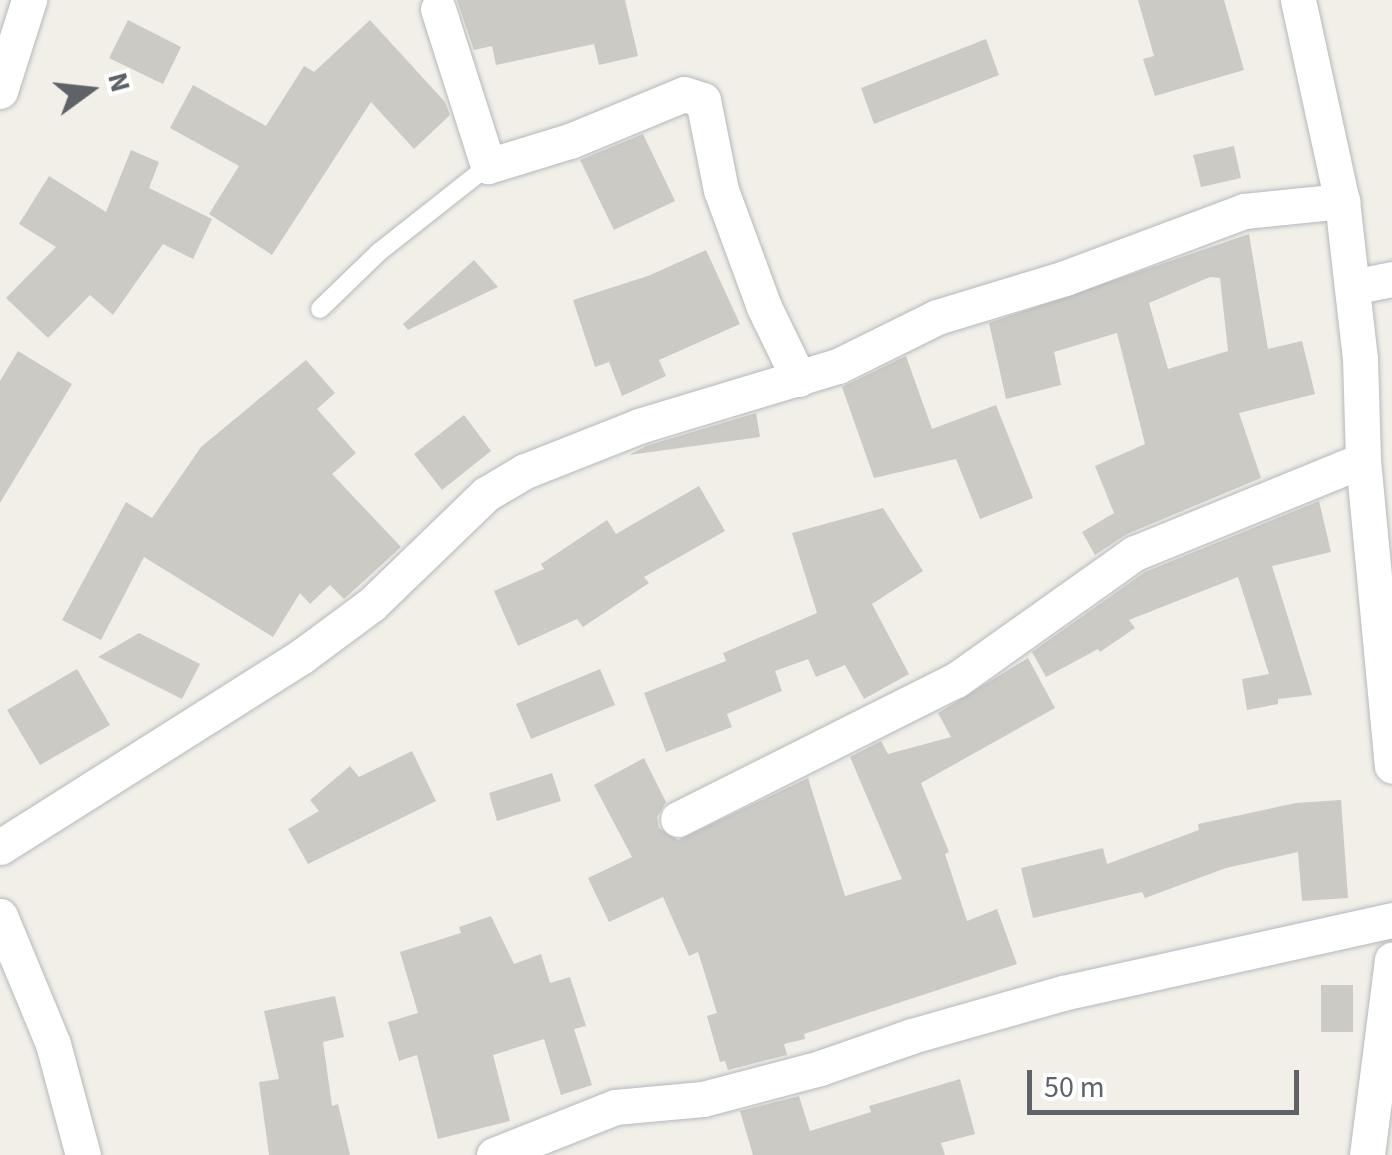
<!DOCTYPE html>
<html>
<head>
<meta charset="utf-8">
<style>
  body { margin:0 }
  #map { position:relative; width:1392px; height:1155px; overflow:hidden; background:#f1efe8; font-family:"Source Sans 3",sans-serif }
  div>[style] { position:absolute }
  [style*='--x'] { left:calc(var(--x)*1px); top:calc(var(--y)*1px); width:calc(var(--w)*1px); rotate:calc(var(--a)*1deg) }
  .building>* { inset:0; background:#cccac5 }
  .roads { filter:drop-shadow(0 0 2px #b5b8bc) drop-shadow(0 0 2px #b5b8bc) }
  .lane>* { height:18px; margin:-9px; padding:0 9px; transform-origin:9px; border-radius:9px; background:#fff }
  .street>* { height:35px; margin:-17.5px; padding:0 17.5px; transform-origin:17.5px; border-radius:17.5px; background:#fff }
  span { translate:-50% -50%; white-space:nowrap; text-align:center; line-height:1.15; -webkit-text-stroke:9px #fff; paint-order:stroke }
  .north { position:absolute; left:40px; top:40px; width:100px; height:100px; -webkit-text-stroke:8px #fff; paint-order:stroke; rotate:75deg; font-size:28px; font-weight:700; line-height:40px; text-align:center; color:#5f6368 }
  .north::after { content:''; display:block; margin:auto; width:35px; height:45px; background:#5f6368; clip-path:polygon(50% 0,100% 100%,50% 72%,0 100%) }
  .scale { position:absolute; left:1027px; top:1070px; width:272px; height:45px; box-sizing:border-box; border:5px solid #5f6368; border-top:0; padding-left:12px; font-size:30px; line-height:35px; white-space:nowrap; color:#5f6368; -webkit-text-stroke:8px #fff; paint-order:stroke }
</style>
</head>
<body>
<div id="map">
  <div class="building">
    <div style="clip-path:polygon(457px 0,625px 0,638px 56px,599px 65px,594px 44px,496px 65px,492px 46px,474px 50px)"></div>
    <div style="clip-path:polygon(1138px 0,1224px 0,1244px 70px,1155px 96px,1143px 59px,1154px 56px)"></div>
    <div style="clip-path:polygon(128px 20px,181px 47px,163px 84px,109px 58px)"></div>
    <div style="clip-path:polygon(370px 20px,445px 102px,450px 115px,414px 149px,371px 102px,272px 255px,209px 214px,239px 166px,170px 128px,193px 85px,266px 126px,304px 66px,314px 72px)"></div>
    <div style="clip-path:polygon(986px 39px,999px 75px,874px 124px,861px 88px)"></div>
    <div style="clip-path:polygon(643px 134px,675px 201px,614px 230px,580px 160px)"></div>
    <div style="clip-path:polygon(1234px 146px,1241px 178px,1201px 187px,1193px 155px)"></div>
    <div style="clip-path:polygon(131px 150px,159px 162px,149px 188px,212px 219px,193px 259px,163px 244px,113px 315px,90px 295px,48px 338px,6px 298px,56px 247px,19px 224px,49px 176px,106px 212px)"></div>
    <div style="clip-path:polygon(evenodd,1249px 234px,1268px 349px,1302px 341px,1315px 394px,1239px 413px,1261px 478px,1127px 534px,1095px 555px,1082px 532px,1114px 513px,1095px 466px,1145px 444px,1117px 333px,1054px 352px,1061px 385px,1006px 399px,989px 323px,1249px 234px,1210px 277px,1220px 278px,1228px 351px,1168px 369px,1149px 303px,1210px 277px)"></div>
    <div style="clip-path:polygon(706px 250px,740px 324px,659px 360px,666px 376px,622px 396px,609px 362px,595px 367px,573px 300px,648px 276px)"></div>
    <div style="clip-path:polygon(474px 260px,498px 287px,408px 330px,403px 324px)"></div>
    <div style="clip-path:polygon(18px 351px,72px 384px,0 503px,0 381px)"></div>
    <div style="clip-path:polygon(906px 356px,932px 429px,996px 405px,1033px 498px,980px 519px,956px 459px,874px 478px,842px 387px)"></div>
    <div style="clip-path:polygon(306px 360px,335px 393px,317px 409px,356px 453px,332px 474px,401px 547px,344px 599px,330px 585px,310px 604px,300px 593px,273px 637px,144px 557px,101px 640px,62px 620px,126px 502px,152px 518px,201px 447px)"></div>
    <div style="clip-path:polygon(756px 413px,760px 437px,629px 455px,646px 446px)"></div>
    <div style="clip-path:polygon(464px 415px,491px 451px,442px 490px,414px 454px)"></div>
    <div style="clip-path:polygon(699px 486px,725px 531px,644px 577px,649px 583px,583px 627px,577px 619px,518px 646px,494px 591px,544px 569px,541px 564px,607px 520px,616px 534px)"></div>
    <div style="clip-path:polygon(1319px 501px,1331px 552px,1272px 566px,1312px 695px,1278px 699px,1278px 704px,1247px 710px,1242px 679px,1269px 674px,1238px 577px,1129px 620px,1135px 628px,1100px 652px,1098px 649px,1046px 677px,1032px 652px,1145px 572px)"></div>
    <div style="clip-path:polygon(883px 508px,923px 571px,872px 604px,909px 674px,864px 699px,845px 665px,816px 677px,808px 659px,775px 671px,782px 691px,727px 714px,732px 727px,666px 752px,644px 693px,726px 661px,723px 653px,817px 613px,792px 533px)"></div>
    <div style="clip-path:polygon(139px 633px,200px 664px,182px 699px,98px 657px)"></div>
    <div style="clip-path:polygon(1028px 658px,1055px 708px,921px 783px,949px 852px,945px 854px,967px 921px,997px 909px,1017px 964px,804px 1034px,805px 1039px,784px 1044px,787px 1055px,728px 1070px,725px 1061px,720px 1062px,707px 1016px,717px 1013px,698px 952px,689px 956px,663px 897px,609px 922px,588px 878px,632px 857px,594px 785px,644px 758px,666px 802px,657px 817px,659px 828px,678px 840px,808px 778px,845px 896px,902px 879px,850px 757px,881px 741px,888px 754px,951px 737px,938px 713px)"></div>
    <div style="clip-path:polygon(77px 669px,110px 725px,40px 765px,7px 710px)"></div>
    <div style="clip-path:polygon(600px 669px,615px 705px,531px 739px,516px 704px)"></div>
    <div style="clip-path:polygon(412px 751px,436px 801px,308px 864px,288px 829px,319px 811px,310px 800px,350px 766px,359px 777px)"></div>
    <div style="clip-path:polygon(552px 773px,561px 801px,497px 821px,489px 793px)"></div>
    <div style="clip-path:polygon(1341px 800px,1348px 898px,1302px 901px,1298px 852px,1226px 868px,1145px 898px,1142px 892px,1033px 918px,1021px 868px,1103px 848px,1107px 864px,1199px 830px,1198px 824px,1296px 803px)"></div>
    <div style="clip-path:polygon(491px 916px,514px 964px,541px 954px,550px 983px,570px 977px,586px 1026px,574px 1029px,592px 1085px,561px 1095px,544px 1039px,493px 1055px,510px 1121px,438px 1139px,417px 1055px,399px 1061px,388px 1022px,418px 1013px,400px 952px,461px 933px,459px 927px)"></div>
    <div style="clip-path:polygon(1321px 985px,1353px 985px,1353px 1032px,1321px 1032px)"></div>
    <div style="clip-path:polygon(335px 996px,344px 1037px,323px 1042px,332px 1106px,338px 1104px,350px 1155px,269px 1155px,259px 1082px,279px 1079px,264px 1011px)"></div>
    <div style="clip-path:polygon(960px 1079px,975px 1134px,941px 1143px,945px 1155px,753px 1155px,740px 1111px,799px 1096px,810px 1131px,871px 1112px,869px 1106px)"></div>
  </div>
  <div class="roads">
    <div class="lane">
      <div style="--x:320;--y:309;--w:82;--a:-44"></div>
      <div style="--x:379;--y:252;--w:139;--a:-38.3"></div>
    </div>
    <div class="street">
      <div style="--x:1298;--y:0;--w:206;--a:77.7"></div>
      <div style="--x:1342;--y:201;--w:158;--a:83.5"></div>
      <div style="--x:1360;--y:358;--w:102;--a:88.3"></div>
      <div style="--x:1363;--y:460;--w:307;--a:84.6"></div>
      <div style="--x:438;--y:9;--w:165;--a:72.3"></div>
      <div style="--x:488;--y:166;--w:86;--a:-17"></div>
      <div style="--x:570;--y:141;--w:123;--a:-22.4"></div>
      <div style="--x:684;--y:94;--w:20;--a:18"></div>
      <div style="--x:703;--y:100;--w:92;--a:78.7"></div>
      <div style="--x:721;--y:190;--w:125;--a:69.8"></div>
      <div style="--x:764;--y:307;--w:80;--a:64.1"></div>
      <div style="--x:0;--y:91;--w:96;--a:-72.3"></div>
      <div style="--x:1352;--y:287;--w:41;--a:-11.3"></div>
      <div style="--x:678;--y:819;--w:311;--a:-26.6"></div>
      <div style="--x:956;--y:680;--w:219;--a:-35.4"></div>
      <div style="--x:1135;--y:553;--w:246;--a:-22.2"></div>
      <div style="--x:0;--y:847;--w:357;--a:-32.3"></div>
      <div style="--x:302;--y:656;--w:86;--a:-36.5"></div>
      <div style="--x:371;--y:605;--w:160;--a:-44"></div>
      <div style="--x:486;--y:494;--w:45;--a:-30.5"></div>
      <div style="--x:525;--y:471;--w:123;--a:-21.5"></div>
      <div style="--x:639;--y:426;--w:208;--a:-16.8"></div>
      <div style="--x:838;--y:366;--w:110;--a:-26.3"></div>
      <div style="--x:937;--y:317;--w:134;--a:-16.9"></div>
      <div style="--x:1065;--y:278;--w:191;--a:-20.5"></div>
      <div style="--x:1244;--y:211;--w:99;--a:-5.8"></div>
      <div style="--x:0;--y:916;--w:139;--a:67.5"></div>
      <div style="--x:53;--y:1044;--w:115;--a:74.9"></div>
      <div style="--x:494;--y:1155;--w:130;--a:-21.6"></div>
      <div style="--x:615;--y:1107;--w:88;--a:-5.2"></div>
      <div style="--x:703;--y:1099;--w:121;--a:-14.8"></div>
      <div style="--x:820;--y:1068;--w:97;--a:-19.2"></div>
      <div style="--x:912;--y:1036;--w:157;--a:-15.9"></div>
      <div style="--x:1063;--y:993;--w:337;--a:-12.5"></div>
      <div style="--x:1367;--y:1155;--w:197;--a:-82.7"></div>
    </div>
  </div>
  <div class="north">N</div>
  <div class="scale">50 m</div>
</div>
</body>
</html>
